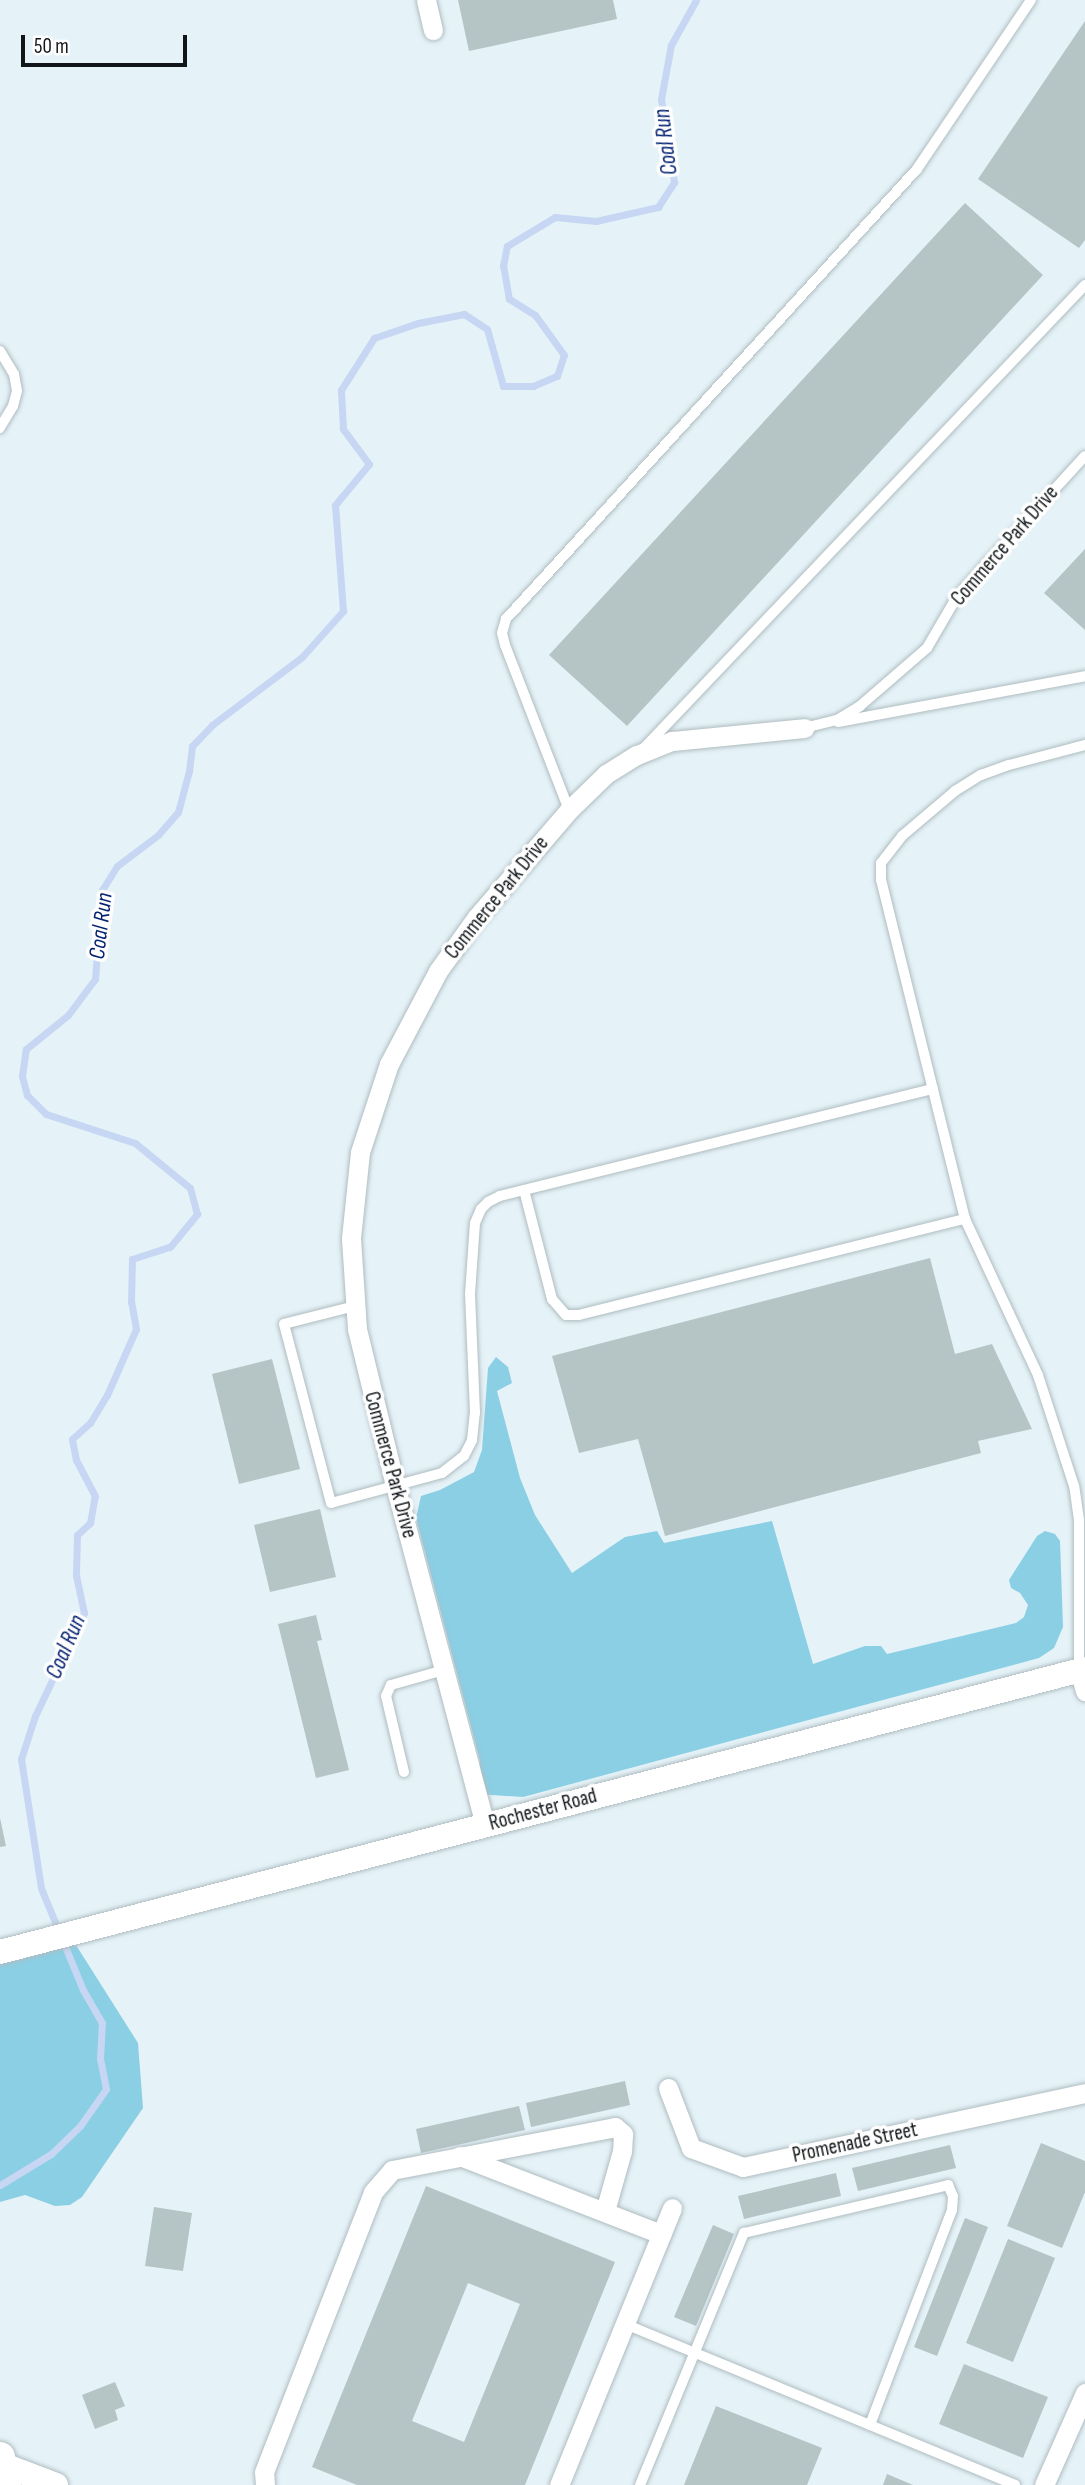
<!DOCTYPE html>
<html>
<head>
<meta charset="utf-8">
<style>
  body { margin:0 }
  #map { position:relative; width:1085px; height:2485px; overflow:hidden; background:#e5f3f8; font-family:"Sofia Sans Condensed",sans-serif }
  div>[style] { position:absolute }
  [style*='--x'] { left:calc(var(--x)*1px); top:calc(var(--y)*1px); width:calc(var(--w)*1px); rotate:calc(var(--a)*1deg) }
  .green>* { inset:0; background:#8bcfe4 }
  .stream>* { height:7px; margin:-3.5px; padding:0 3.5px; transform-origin:3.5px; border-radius:3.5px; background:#c7d6f3 }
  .building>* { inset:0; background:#b5c4c4 }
  .roads { filter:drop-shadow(0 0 2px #afbcc0) drop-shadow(0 0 2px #afbcc0) }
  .service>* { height:10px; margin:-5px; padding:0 5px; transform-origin:5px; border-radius:5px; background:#fff }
  .minor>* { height:19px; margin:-9.5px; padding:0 9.5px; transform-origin:9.5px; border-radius:9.5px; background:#fff }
  .tertiary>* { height:24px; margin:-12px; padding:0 12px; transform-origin:12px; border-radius:12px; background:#fff }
  .primary>* { height:30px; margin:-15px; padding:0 15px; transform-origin:15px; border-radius:15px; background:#fff }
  span { translate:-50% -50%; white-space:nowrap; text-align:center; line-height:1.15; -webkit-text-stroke:7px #fefefe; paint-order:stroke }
  .street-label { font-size:21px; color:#111618 }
  .water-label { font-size:23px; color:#052372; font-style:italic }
  .scale { position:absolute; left:21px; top:35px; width:166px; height:32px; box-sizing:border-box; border:4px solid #111618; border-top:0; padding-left:9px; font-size:21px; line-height:24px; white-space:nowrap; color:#111618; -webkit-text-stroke:5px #fefefe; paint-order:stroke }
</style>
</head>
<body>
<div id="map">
  <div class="green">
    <div style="clip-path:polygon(496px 1357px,508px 1367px,512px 1383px,497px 1391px,520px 1478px,535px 1515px,572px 1573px,625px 1537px,657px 1531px,664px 1543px,772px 1521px,813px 1664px,865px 1646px,881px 1646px,887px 1654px,1016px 1623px,1024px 1617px,1028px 1605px,1020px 1593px,1011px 1588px,1009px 1580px,1037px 1536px,1045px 1531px,1055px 1534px,1060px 1541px,1063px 1627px,1054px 1648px,1039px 1658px,523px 1797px,477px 1794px,480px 1761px,416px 1518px,421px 1496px,440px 1490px,474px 1472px,482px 1450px,488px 1368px)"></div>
    <div style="clip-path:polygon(69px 1934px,138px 2043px,143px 2108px,82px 2197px,70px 2205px,55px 2206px,25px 2195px,0 2202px,0 1952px)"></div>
  </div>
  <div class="stream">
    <div style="--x:0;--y:2185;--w:60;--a:-31.3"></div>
    <div style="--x:51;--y:2154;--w:40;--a:-44"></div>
    <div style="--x:80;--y:2126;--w:45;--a:-54.9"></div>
    <div style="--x:106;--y:2089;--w:31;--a:-101"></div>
    <div style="--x:100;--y:2059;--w:36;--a:-87"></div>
    <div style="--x:102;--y:2023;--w:38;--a:-120"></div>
    <div style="--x:83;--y:1990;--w:110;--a:-112.4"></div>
    <div style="--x:41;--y:1888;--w:131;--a:-98.8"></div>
    <div style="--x:21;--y:1759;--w:45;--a:-72"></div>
    <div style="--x:35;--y:1716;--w:114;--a:-64.6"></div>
    <div style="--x:84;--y:1613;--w:39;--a:-102"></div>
    <div style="--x:76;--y:1575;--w:40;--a:-88.6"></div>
    <div style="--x:77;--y:1535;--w:18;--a:-43"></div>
    <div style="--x:90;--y:1523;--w:27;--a:-80"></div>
    <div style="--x:95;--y:1496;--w:41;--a:-117.8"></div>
    <div style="--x:76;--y:1460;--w:21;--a:-101"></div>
    <div style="--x:72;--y:1439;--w:24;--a:-42"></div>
    <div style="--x:90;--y:1423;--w:33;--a:-59"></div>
    <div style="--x:107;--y:1395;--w:72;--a:-66.3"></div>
    <div style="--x:136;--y:1329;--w:27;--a:-100"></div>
    <div style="--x:131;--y:1302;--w:43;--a:-88.7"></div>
    <div style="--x:132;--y:1259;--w:40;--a:-18"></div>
    <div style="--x:170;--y:1247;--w:43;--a:-50.7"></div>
    <div style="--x:197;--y:1214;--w:27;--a:-105"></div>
    <div style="--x:190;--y:1188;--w:71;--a:-140.7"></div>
    <div style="--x:135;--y:1143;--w:94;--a:-162"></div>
    <div style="--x:46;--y:1114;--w:27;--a:-135"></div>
    <div style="--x:27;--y:1095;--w:20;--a:-105"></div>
    <div style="--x:22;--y:1076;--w:27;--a:-82"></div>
    <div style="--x:26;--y:1049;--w:54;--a:-39"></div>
    <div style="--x:68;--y:1015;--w:45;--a:-53.1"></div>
    <div style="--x:95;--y:979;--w:89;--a:-85.5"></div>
    <div style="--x:102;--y:890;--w:28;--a:-58"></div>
    <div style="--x:117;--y:866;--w:51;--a:-37.1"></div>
    <div style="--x:158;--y:835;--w:30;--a:-49"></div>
    <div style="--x:178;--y:812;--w:42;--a:-75"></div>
    <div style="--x:189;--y:771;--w:25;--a:-83"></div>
    <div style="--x:192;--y:746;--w:29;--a:-46"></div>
    <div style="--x:212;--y:725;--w:113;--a:-37.1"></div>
    <div style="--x:302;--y:657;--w:62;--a:-48.3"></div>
    <div style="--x:343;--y:611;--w:106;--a:-94.3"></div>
    <div style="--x:335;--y:505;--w:53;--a:-50.3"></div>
    <div style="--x:369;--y:464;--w:44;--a:-126.6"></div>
    <div style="--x:343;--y:429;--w:39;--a:-93"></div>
    <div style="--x:341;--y:390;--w:62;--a:-57.6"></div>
    <div style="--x:374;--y:338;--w:46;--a:-18.8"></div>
    <div style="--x:418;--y:323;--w:47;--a:-11.1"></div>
    <div style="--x:464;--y:314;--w:27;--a:33"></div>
    <div style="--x:487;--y:329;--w:59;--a:74.3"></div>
    <div style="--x:503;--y:386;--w:30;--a:0"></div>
    <div style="--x:533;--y:386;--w:26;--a:-23"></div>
    <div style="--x:557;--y:376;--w:22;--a:-72"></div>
    <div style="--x:564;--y:355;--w:49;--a:-125.9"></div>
    <div style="--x:535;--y:315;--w:31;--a:-148"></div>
    <div style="--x:509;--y:299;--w:34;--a:-100"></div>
    <div style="--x:503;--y:266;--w:20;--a:-79"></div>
    <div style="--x:507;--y:246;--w:56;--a:-31.1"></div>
    <div style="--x:555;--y:217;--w:41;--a:5.6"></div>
    <div style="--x:596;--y:221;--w:64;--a:-12.7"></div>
    <div style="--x:658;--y:207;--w:30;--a:-57"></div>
    <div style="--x:674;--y:182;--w:84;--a:-98.9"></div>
    <div style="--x:661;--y:99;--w:55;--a:-79.5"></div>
    <div style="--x:671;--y:45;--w:51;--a:-60.9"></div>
  </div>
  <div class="building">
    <div style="clip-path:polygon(458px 0,613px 0,617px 19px,469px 51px)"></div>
    <div style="clip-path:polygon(1085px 21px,1085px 240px,1079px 248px,978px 179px)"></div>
    <div style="clip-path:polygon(965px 203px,1043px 275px,627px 726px,549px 655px)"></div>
    <div style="clip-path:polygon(1085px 549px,1085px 630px,1044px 593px)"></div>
    <div style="clip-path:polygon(930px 1258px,955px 1354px,992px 1344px,1032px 1429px,978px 1441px,981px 1453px,665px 1536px,638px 1439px,579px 1453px,552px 1356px)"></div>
    <div style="clip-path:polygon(272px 1359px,300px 1469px,239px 1484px,212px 1374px)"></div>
    <div style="clip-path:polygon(320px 1509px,336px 1577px,270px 1592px,254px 1525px)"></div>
    <div style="clip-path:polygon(316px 1615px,322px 1640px,317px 1641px,349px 1770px,316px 1778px,278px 1624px)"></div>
    <div style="clip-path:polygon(0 1818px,6px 1846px,0 1847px)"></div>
    <div style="clip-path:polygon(625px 2081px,630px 2105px,531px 2127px,526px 2103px)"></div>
    <div style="clip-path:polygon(519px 2106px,525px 2130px,421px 2153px,416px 2129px)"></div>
    <div style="clip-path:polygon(1041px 2143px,1085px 2161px,1085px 2192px,1062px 2248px,1007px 2226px)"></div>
    <div style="clip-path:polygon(950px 2145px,956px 2168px,858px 2191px,852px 2168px)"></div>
    <div style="clip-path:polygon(836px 2173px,841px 2196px,744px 2219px,738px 2196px)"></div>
    <div style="clip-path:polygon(evenodd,426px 2186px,615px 2262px,525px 2485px,357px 2485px,312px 2467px,426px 2186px,468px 2283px,520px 2304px,464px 2442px,412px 2421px,468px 2283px)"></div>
    <div style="clip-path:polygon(154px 2207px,192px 2213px,183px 2271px,145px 2266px)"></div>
    <div style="clip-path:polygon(965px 2218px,988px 2227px,937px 2356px,914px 2347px)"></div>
    <div style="clip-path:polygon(713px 2225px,734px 2234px,696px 2326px,674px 2317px)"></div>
    <div style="clip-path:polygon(1008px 2239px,1055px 2258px,1013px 2362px,966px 2343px)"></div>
    <div style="clip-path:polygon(964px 2364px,1048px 2397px,1023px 2458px,939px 2424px)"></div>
    <div style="clip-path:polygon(115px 2382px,125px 2406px,115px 2410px,118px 2420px,95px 2429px,82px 2395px)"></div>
    <div style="clip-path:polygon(716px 2406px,822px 2448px,807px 2485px,684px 2485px)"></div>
    <div style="clip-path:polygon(887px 2474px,913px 2485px,883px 2485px)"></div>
  </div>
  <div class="roads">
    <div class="service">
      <div style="--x:0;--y:351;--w:27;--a:59"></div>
      <div style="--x:14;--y:374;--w:17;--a:80"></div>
      <div style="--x:17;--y:391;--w:16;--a:105"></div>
      <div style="--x:13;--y:406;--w:26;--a:121"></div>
      <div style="--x:838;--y:722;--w:251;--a:-10.5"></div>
      <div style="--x:804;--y:728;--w:34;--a:-14"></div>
      <div style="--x:837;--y:720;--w:27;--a:-31"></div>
      <div style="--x:860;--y:706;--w:89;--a:-40.9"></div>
      <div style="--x:927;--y:648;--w:61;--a:-59.7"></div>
      <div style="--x:958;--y:595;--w:188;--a:-47.6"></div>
      <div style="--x:645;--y:747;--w:638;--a:-46.4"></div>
      <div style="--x:569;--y:810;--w:177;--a:-111.2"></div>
      <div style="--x:505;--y:645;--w:12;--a:-104"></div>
      <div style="--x:502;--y:633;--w:15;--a:-74"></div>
      <div style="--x:506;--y:619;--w:609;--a:-47.59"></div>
      <div style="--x:917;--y:169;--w:204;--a:-56"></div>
      <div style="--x:524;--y:1190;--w:113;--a:75.6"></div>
      <div style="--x:552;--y:1299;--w:21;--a:49"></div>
      <div style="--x:566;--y:1315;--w:13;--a:0"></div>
      <div style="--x:579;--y:1315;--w:398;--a:-14"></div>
      <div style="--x:355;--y:1306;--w:73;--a:165.8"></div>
      <div style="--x:284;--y:1324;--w:185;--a:75.3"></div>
      <div style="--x:331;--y:1503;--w:115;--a:-15.1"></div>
      <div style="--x:442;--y:1473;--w:28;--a:-38"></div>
      <div style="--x:464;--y:1456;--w:18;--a:-63"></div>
      <div style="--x:472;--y:1440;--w:27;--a:-84"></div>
      <div style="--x:475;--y:1413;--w:119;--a:-92.4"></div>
      <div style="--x:470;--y:1294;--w:71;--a:-86"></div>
      <div style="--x:475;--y:1223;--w:15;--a:-67"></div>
      <div style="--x:481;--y:1209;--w:10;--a:-45"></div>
      <div style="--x:488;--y:1202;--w:13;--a:-27"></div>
      <div style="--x:500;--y:1196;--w:446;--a:-13.9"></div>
      <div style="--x:1079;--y:1669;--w:149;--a:-90"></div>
      <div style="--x:1079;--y:1520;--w:34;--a:-98"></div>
      <div style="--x:1074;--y:1486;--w:117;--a:-108"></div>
      <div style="--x:1038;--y:1375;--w:172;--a:-115.1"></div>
      <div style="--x:965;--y:1219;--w:349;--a:-103.9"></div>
      <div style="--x:881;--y:880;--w:17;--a:-90"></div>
      <div style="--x:881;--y:863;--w:34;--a:-52"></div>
      <div style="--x:902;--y:836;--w:70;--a:-40.3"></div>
      <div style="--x:955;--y:791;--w:31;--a:-32"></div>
      <div style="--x:981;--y:775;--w:30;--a:-20"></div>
      <div style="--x:1009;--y:765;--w:79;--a:-14.7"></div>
      <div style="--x:404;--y:1772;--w:78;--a:-103.3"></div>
      <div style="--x:386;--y:1696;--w:12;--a:-66"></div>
      <div style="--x:391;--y:1685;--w:55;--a:-15.8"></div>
      <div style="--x:625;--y:2324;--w:422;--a:22.4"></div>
      <div style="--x:640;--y:2485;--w:273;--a:-67.6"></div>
      <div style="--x:744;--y:2233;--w:210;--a:-13.2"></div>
      <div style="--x:948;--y:2185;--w:12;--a:66"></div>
      <div style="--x:953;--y:2196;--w:14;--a:94"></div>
      <div style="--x:952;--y:2210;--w:230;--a:110.9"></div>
    </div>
    <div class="minor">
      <div style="--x:426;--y:0;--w:31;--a:77"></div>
      <div style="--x:1079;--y:1670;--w:22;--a:74"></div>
      <div style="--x:485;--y:1825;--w:352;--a:-104.8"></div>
      <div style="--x:395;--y:1485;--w:161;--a:-103.7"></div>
      <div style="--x:357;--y:1329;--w:91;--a:-93.8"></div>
      <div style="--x:351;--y:1238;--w:86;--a:-84"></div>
      <div style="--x:360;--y:1152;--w:93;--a:-71.8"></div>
      <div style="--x:389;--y:1064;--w:105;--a:-62.2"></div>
      <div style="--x:438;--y:971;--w:67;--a:-54.2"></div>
      <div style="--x:477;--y:917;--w:141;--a:-49.3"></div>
      <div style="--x:569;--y:810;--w:52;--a:-44.2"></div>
      <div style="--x:606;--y:774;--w:36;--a:-32"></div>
      <div style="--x:637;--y:755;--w:38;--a:-22"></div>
      <div style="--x:672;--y:741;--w:133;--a:-5.6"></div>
      <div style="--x:668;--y:2088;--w:64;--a:69"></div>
      <div style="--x:691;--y:2148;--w:55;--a:20.1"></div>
      <div style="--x:743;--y:2167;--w:350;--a:-12.2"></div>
      <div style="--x:460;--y:2156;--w:216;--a:21.2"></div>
      <div style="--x:265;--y:2485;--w:13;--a:-94"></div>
      <div style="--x:264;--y:2472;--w:300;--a:-68.7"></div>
      <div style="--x:373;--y:2192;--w:29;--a:-49"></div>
      <div style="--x:392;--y:2170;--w:227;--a:-10.9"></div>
      <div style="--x:615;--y:2127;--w:11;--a:41"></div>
      <div style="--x:623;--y:2134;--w:17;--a:93"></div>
      <div style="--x:622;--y:2151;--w:62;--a:105.8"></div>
      <div style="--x:559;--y:2485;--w:299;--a:-67.8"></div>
      <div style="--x:1044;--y:2485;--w:101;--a:-66"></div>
    </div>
    <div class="tertiary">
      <div style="--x:0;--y:1952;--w:1121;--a:-14.62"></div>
      <div style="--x:1;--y:2464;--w:59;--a:20.9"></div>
    </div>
    <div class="primary">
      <div style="--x:0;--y:2457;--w:29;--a:78"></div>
    </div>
  </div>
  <div class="street-label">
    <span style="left:1005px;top:546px;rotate:-49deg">Commerce Park Drive</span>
    <span style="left:497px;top:898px;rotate:-51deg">Commerce Park Drive</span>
    <span style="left:390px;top:1465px;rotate:75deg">Commerce Park Drive</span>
    <span style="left:543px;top:1810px;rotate:-15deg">Rochester Road</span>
    <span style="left:855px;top:2143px;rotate:-12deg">Promenade Street</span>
  </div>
  <div class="water-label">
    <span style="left:666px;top:142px;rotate:-97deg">Coal Run</span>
    <span style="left:101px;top:926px;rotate:-83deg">Coal Run</span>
    <span style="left:66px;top:1647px;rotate:-67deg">Coal Run</span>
  </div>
  <div class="scale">50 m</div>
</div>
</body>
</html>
